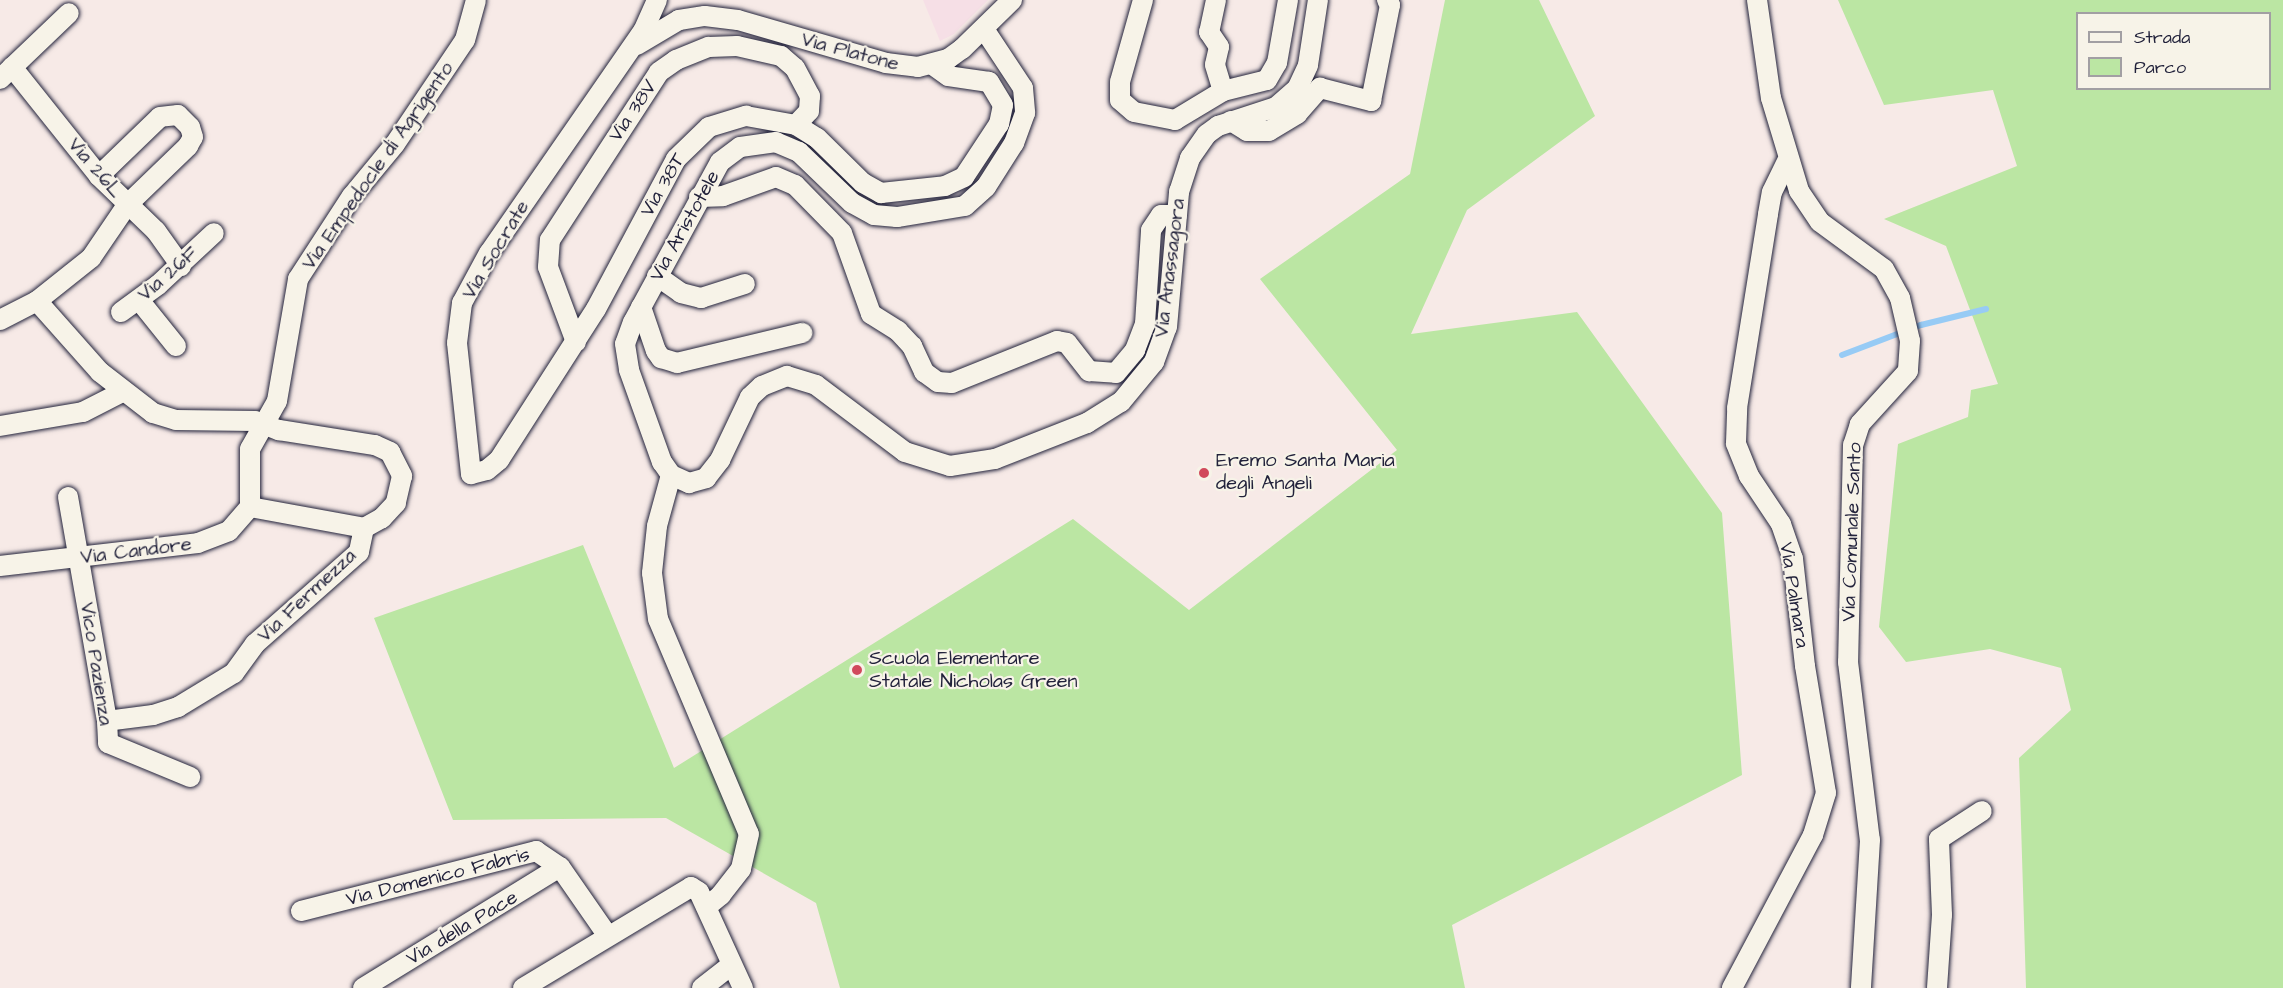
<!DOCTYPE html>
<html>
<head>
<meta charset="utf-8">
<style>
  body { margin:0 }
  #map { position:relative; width:2283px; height:988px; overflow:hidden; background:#f7eae7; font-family:"Architects Daughter",sans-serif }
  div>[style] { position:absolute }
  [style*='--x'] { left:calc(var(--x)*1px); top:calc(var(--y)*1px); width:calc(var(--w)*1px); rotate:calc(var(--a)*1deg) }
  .built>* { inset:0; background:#f6dfe6 }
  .green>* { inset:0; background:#bbe6a3 }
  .stream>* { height:6px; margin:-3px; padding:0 3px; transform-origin:3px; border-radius:3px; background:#97cbf5 }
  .roads { filter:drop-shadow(0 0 2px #22223b) drop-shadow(0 0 2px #22223b) }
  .minor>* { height:20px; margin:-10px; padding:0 10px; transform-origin:10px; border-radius:10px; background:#f7f3e8 }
  .dots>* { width:16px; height:16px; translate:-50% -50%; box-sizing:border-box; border:3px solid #f7f3e8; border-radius:50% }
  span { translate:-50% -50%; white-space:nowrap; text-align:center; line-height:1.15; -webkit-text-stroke:4.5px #f7f3e8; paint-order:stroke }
  .street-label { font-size:20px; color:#22223b }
  .poi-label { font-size:20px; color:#22223b }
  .left { translate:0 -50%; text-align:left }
  .legend { position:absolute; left:2076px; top:12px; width:195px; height:78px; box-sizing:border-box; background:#f7f3e8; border:2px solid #a29fa3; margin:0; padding:8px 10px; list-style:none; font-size:18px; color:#22223b }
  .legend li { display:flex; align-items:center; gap:12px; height:30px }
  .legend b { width:30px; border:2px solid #a29fa3 }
</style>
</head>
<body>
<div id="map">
  <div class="built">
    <div style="clip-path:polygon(923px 0,988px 0,954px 34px,940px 41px)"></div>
  </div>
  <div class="green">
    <div style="clip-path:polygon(1445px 0,1539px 0,1595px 116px,1467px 210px,1411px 334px,1577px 312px,1722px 513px,1742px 775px,1452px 925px,1465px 988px,840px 988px,816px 903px,666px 818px,453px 820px,374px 618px,583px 545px,674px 768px,1073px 519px,1189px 610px,1397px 450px,1260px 279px,1410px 174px)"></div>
    <div style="clip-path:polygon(evenodd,1838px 0,2283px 0,2283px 988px,2026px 988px,2019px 758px,2071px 710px,2061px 668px,1990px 649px,1906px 662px,1879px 627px,1898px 444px,1968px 417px,1971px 390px,1998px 384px,1946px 246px,1884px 219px,2017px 166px,1993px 90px,1884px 105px,1838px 0,2078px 14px,2270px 14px,2270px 88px,2078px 88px,2078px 14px)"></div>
  </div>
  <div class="stream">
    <div style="--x:1842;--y:355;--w:85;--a:-20.8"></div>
    <div style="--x:1921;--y:325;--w:67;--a:-13.8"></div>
  </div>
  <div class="roads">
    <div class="minor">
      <div style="--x:657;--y:0;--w:34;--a:114"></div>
      <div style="--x:643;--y:31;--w:270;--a:124.7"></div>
      <div style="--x:489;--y:253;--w:57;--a:118.4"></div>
      <div style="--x:462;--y:303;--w:40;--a:97.1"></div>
      <div style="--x:457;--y:343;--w:132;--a:83.9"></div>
      <div style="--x:471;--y:474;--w:16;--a:-14"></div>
      <div style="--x:487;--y:470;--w:16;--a:-40"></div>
      <div style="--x:499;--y:460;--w:179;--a:-57.3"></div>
      <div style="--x:596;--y:309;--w:170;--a:-61.9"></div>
      <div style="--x:676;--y:159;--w:46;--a:-44.1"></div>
      <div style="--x:709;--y:127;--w:39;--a:-17"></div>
      <div style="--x:746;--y:116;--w:51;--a:10.2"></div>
      <div style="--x:796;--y:125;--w:25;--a:32"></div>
      <div style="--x:817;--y:138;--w:64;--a:44.4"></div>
      <div style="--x:863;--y:183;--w:21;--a:29"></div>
      <div style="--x:881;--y:193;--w:64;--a:-6.2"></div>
      <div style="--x:945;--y:186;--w:21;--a:-25"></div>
      <div style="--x:964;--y:177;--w:64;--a:-56.6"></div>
      <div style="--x:999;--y:124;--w:19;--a:-78"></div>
      <div style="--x:1003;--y:105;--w:27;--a:-121"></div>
      <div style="--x:989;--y:82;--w:41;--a:-171.7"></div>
      <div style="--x:948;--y:76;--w:19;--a:-144"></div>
      <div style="--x:1143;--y:0;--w:85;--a:105.7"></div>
      <div style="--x:1120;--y:82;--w:18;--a:90"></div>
      <div style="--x:1120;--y:100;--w:18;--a:41"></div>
      <div style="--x:1134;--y:112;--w:42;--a:11"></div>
      <div style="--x:1175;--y:120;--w:56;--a:-31.1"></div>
      <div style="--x:1223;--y:91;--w:45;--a:-14"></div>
      <div style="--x:1267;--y:80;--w:20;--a:-60"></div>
      <div style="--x:1277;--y:63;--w:64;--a:-80.1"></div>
      <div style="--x:1216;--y:0;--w:33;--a:102"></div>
      <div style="--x:1209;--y:32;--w:18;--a:56"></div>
      <div style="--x:1219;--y:47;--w:18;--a:103"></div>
      <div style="--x:1215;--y:65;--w:27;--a:73"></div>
      <div style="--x:1757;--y:0;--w:99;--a:81.9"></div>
      <div style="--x:1771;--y:98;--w:97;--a:73.2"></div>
      <div style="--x:1799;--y:191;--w:37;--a:56"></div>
      <div style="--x:1820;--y:222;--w:79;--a:36.3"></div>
      <div style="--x:1884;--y:269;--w:33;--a:61"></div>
      <div style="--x:1900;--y:298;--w:44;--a:76.9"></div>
      <div style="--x:1910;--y:341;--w:30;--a:94"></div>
      <div style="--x:1908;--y:371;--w:72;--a:132.2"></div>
      <div style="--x:1860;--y:424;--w:22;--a:108"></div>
      <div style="--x:1853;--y:445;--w:217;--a:91.3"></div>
      <div style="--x:1848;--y:662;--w:179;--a:83"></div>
      <div style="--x:1870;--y:840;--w:148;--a:93.5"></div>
      <div style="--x:984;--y:29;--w:71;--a:56.5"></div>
      <div style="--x:1023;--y:88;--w:25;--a:85"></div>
      <div style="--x:1025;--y:113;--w:32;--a:110"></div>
      <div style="--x:1014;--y:143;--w:52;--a:122.5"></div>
      <div style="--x:986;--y:187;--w:28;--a:138"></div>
      <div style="--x:965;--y:206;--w:69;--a:170.8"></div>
      <div style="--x:897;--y:217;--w:23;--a:-175"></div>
      <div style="--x:874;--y:215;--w:25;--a:-151"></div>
      <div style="--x:852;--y:203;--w:74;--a:-136.1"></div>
      <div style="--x:799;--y:152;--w:25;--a:-157"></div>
      <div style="--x:776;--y:142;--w:36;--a:172"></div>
      <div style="--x:740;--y:147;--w:25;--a:143"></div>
      <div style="--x:720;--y:162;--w:182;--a:118.5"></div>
      <div style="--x:633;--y:322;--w:23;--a:110"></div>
      <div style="--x:625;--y:344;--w:26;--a:81"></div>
      <div style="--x:629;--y:370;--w:98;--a:70.3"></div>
      <div style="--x:662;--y:462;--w:16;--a:55"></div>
      <div style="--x:671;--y:475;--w:20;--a:24"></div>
      <div style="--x:689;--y:483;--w:18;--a:-16"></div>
      <div style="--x:706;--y:478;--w:23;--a:-52"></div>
      <div style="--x:720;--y:460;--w:70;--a:-64.5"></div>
      <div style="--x:750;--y:397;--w:16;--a:-43"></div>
      <div style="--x:762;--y:386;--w:27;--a:-22"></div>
      <div style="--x:787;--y:376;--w:30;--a:17"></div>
      <div style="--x:816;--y:385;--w:111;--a:37"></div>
      <div style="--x:905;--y:452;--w:47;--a:17.3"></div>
      <div style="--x:950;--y:466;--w:46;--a:-8.8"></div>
      <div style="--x:995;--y:459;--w:99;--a:-21.4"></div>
      <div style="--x:1087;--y:423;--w:40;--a:-32"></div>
      <div style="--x:1121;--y:402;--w:52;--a:-50.5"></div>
      <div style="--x:1154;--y:362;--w:37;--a:-70"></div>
      <div style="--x:1167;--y:327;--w:136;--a:-84.9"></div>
      <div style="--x:1179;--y:192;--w:36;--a:-72"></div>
      <div style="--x:1190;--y:158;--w:29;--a:-55"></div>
      <div style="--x:1207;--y:134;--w:14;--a:-36"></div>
      <div style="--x:1218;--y:126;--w:61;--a:-18.1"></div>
      <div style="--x:1276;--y:107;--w:28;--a:-41"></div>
      <div style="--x:1297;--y:89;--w:26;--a:-65"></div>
      <div style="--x:1308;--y:65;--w:66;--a:-81.3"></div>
      <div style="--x:637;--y:45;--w:49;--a:-30.8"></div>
      <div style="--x:679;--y:20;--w:26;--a:-9"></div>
      <div style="--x:705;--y:16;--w:33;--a:7"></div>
      <div style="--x:738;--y:20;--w:154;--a:16.2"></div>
      <div style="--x:886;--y:63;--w:32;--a:7"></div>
      <div style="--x:918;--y:67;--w:31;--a:-15"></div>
      <div style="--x:948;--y:59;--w:17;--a:-36"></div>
      <div style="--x:962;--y:49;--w:70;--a:-44.4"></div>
      <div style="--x:12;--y:67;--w:139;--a:51.4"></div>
      <div style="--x:99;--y:176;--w:79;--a:44"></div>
      <div style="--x:156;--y:231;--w:43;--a:54.5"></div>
      <div style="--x:0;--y:79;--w:95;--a:-43.7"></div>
      <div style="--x:1231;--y:121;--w:19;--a:32"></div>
      <div style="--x:1247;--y:131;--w:22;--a:0"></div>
      <div style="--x:1269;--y:131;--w:33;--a:-31"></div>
      <div style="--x:1297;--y:114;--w:35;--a:-49"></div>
      <div style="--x:1320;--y:88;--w:53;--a:14.3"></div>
      <div style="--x:1371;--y:101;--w:98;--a:-78.8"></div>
      <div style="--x:1390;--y:5;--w:6;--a:-121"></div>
      <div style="--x:699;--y:197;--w:24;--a:-2"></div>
      <div style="--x:723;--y:196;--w:56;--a:-19.7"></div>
      <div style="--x:776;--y:177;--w:21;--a:23"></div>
      <div style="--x:795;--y:185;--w:67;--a:45.6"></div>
      <div style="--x:842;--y:233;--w:86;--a:70.3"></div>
      <div style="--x:871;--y:314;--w:32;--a:32"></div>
      <div style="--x:898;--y:331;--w:21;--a:47"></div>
      <div style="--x:912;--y:346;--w:29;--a:65"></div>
      <div style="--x:924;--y:372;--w:17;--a:36"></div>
      <div style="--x:938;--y:382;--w:14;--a:4"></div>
      <div style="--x:952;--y:383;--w:113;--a:-21.8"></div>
      <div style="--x:1057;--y:341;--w:10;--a:11"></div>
      <div style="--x:1067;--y:343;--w:36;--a:52"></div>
      <div style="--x:1089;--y:371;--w:27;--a:4"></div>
      <div style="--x:1116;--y:373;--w:30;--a:-50"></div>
      <div style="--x:1135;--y:350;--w:28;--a:-69"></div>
      <div style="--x:1145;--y:324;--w:94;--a:-86.3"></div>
      <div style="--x:1151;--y:230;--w:18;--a:-56"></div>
      <div style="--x:1161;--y:215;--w:16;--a:0"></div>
      <div style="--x:657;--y:276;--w:29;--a:35"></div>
      <div style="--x:681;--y:293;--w:21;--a:14"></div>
      <div style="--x:701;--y:298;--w:46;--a:-17.7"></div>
      <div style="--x:139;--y:300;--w:59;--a:51.2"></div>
      <div style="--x:37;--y:301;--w:95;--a:48.4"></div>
      <div style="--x:100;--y:372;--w:67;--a:37.7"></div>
      <div style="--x:153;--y:413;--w:24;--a:17"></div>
      <div style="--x:176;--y:420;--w:79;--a:0.7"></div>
      <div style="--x:255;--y:421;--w:26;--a:21"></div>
      <div style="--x:279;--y:430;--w:97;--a:8.9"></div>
      <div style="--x:375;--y:445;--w:17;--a:25"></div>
      <div style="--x:390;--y:452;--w:27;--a:63"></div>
      <div style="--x:402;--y:476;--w:28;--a:103"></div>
      <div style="--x:396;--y:503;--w:21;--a:133"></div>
      <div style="--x:382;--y:518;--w:21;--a:151"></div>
      <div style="--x:364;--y:528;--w:25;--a:102"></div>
      <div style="--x:359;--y:552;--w:139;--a:138.5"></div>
      <div style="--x:255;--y:644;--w:36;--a:126"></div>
      <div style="--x:234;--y:673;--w:66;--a:148.7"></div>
      <div style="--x:178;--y:707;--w:26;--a:162"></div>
      <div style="--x:153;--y:715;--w:46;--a:172.6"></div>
      <div style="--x:641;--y:307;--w:46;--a:71.2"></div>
      <div style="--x:656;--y:351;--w:9;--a:54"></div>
      <div style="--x:661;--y:358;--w:17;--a:17"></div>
      <div style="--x:677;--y:363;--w:129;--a:-13.5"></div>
      <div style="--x:121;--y:312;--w:46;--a:-36.1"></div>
      <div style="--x:158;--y:285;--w:76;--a:-42.9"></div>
      <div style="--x:0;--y:320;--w:42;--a:-27.2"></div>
      <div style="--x:37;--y:301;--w:69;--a:-38.5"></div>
      <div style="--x:91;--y:258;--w:64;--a:-55.8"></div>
      <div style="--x:127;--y:205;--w:85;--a:-44"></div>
      <div style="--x:188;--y:146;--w:10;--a:-61"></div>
      <div style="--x:193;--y:137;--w:10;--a:-107"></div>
      <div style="--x:190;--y:127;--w:17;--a:-135"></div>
      <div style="--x:178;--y:115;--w:18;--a:174"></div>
      <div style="--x:160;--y:117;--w:85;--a:136"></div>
      <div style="--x:576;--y:342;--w:80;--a:-110.5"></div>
      <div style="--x:548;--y:267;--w:27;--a:-86"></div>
      <div style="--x:550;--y:240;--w:200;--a:-57"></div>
      <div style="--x:659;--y:72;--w:21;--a:-35"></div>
      <div style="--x:676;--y:60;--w:35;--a:-22"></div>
      <div style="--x:709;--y:47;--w:28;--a:-2"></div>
      <div style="--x:737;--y:46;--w:45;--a:12.8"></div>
      <div style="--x:781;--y:56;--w:18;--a:41"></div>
      <div style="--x:795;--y:68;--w:32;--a:62"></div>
      <div style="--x:810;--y:96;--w:15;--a:94"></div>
      <div style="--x:809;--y:111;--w:19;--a:133"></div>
      <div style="--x:0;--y:426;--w:84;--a:-9.6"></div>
      <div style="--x:83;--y:412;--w:46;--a:-27.1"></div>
      <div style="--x:671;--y:475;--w:53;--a:105.4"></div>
      <div style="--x:657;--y:526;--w:47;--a:96.1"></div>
      <div style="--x:652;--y:573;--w:46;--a:82.6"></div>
      <div style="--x:658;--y:619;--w:233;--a:67.1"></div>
      <div style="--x:749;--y:834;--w:36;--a:103"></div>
      <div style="--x:741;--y:869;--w:33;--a:128"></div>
      <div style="--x:721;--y:895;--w:19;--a:141"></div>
      <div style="--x:68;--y:497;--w:227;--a:80.1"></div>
      <div style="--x:107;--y:721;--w:22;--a:87"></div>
      <div style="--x:108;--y:743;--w:89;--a:22.5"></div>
      <div style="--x:250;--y:507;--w:58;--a:-90"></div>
      <div style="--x:250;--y:449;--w:55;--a:-60.6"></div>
      <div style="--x:277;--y:401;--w:124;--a:-80.2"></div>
      <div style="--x:298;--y:279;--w:99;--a:-57"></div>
      <div style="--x:352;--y:196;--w:67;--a:-50.4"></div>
      <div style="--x:395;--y:144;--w:125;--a:-56.1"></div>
      <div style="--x:465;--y:40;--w:41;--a:-74.6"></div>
      <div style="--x:250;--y:507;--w:116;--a:10.4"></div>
      <div style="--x:0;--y:566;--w:199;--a:-6.6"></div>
      <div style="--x:198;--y:543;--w:33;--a:-21"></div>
      <div style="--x:229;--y:531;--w:32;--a:-49"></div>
      <div style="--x:301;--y:911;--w:243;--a:-14.3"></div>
      <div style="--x:536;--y:851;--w:29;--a:34"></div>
      <div style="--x:560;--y:867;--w:84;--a:55.2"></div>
      <div style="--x:363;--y:988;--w:231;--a:-31.6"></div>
      <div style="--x:523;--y:988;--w:196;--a:-31"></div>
      <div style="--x:691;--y:887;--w:9;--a:32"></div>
      <div style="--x:699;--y:892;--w:106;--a:65.4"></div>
      <div style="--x:702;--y:988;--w:37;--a:-38"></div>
      <div style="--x:1732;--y:988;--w:173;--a:-62.1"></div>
      <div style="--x:1813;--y:835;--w:44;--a:-72.8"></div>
      <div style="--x:1826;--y:793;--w:129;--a:-99.4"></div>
      <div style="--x:1805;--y:666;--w:108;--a:-96.4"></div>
      <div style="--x:1793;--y:559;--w:37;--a:-109"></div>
      <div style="--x:1781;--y:524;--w:58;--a:-123.7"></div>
      <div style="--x:1749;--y:476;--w:35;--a:-112"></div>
      <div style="--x:1736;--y:443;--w:35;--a:-88"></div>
      <div style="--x:1737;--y:408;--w:196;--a:-80.9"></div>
      <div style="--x:1768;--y:214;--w:22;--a:-80"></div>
      <div style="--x:1772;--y:192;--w:34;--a:-64"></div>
      <div style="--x:1937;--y:988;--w:73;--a:-86.1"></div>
      <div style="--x:1942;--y:915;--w:76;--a:-92.3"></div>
      <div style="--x:1939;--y:839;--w:51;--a:-33.1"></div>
    </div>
  </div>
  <div class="dots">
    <div style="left:1204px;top:473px;background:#d1495b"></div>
    <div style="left:857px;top:670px;background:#d1495b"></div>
  </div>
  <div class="street-label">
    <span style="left:850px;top:52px;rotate:15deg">Via Platone</span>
    <span style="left:633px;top:111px;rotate:-56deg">Via 38V</span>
    <span style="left:378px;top:166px;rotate:-55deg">Via Empedocle di Agrigento</span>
    <span style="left:95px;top:168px;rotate:49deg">Via 26L</span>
    <span style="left:663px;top:185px;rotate:-60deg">Via 38T</span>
    <span style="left:685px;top:226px;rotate:-61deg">Via Aristotele</span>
    <span style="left:496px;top:250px;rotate:-59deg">Via Socrate</span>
    <span style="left:1170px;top:268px;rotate:-83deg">Via Anassagora</span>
    <span style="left:168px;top:274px;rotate:-41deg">Via 26F</span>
    <span style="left:1852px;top:532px;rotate:-88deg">Via Comunale Santo</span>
    <span style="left:136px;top:551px;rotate:-7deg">Via Candore</span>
    <span style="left:1794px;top:595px;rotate:81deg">Via Palmara</span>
    <span style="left:307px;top:596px;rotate:-43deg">Via Fermezza</span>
    <span style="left:96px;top:664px;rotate:81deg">Vico Pazienza</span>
    <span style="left:438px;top:877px;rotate:-14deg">Via Domenico Fabris</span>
    <span style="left:462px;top:928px;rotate:-31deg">Via della Pace</span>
  </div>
  <div class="poi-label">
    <span class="left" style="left:1216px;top:472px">Eremo Santa Maria<br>degli Angeli</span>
    <span class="left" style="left:869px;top:670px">Scuola Elementare<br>Statale Nicholas Green</span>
  </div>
  <ul class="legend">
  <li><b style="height:8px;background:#f7f3e8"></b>Strada</li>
  <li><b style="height:16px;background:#bbe6a3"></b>Parco</li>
  </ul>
</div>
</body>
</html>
